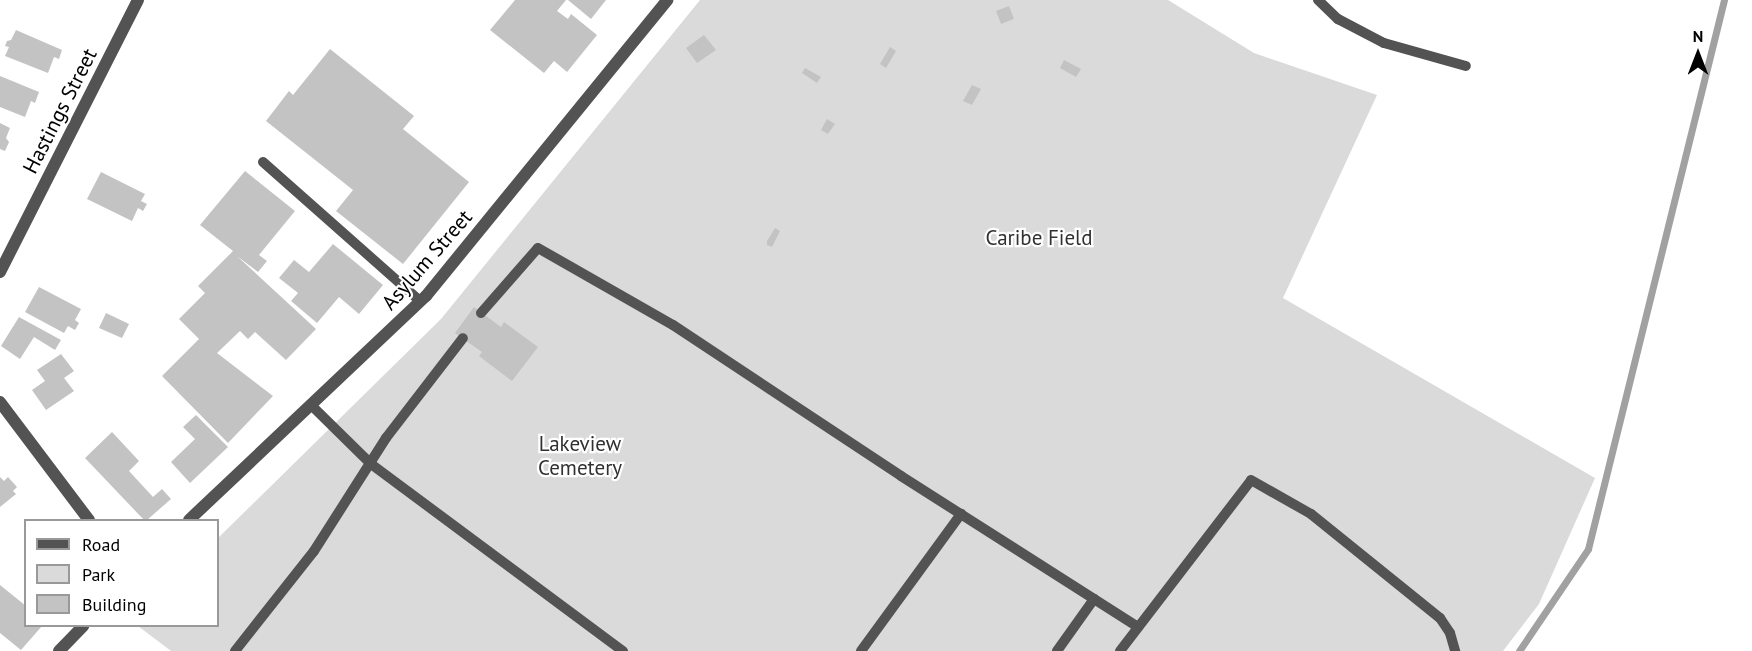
<!DOCTYPE html>
<html>
<head>
<meta charset="utf-8">
<style>
  body { margin:0 }
  #map { position:relative; width:1752px; height:651px; overflow:hidden; background:#fff; font-family:"PT Sans",sans-serif }
  div>[style] { position:absolute }
  [style*='--x'] { left:calc(var(--x)*1px); top:calc(var(--y)*1px); width:calc(var(--w)*1px); rotate:calc(var(--a)*1deg) }
  .green>* { inset:0; background:#dadada }
  .stream>* { height:7px; margin:-3.5px; padding:0 3.5px; transform-origin:3.5px; border-radius:3.5px; background:#a1a1a1 }
  .building>* { inset:0; background:#c3c3c3 }
  .service>* { height:10px; margin:-5px; padding:0 5px; transform-origin:5px; border-radius:5px; background:#535353 }
  .minor>* { height:12px; margin:-6px; padding:0 6px; transform-origin:6px; border-radius:6px; background:#535353 }
  span { translate:-50% -50%; white-space:nowrap; text-align:center; line-height:1.15; -webkit-text-stroke:4.5px #fff; paint-order:stroke }
  .street-label { font-size:21px; color:#000 }
  .park-label { font-size:21px; color:#313131 }
  .legend { position:absolute; left:24px; top:519px; width:195px; height:108px; box-sizing:border-box; background:#fff; border:2px solid #999; margin:0; padding:8px 10px; list-style:none; font-size:18px; color:#000 }
  .legend li { display:flex; align-items:center; gap:12px; height:30px }
  .legend b { width:30px; border:2px solid #999 }
  .north { position:absolute; left:1668px; top:24px; width:60px; height:60px; -webkit-text-stroke:4px #fff; paint-order:stroke; rotate:0deg; font-size:16px; font-weight:700; line-height:24px; text-align:center; color:#000 }
  .north::after { content:''; display:block; margin:auto; width:21px; height:27px; background:#000; clip-path:polygon(50% 0,100% 100%,50% 72%,0 100%) }
</style>
</head>
<body>
<div id="map">
  <div class="green">
    <div style="clip-path:polygon(700px 0,1168px 0,1254px 53px,1377px 95px,1283px 298px,1595px 478px,1539px 604px,1503px 651px,171px 651px,138px 626px,218px 626px,218px 538px,441px 319px)"></div>
  </div>
  <div class="stream">
    <div style="--x:1519;--y:651;--w:123;--a:-55.9"></div>
    <div style="--x:1588;--y:549;--w:566;--a:-76.09"></div>
  </div>
  <div class="building">
    <div style="clip-path:polygon(515px 0,566px 0,557px 11px,568px 19px,571px 14px,597px 35px,567px 72px,554px 61px,544px 73px,490px 30px)"></div>
    <div style="clip-path:polygon(568px 0,606px 0,591px 19px)"></div>
    <div style="clip-path:polygon(1009px 6px,1014px 19px,1001px 24px,996px 11px)"></div>
    <div style="clip-path:polygon(16px 30px,62px 50px,59px 59px,54px 57px,48px 73px,5px 56px,9px 47px,5px 46px,7px 41px,11px 40px)"></div>
    <div style="clip-path:polygon(704px 35px,716px 50px,697px 63px,686px 48px)"></div>
    <div style="clip-path:polygon(890px 47px,896px 51px,886px 68px,880px 64px)"></div>
    <div style="clip-path:polygon(330px 49px,414px 116px,403px 129px,469px 182px,403px 264px,336px 211px,353px 190px,266px 121px,289px 91px,293px 95px)"></div>
    <div style="clip-path:polygon(1064px 60px,1081px 69px,1076px 77px,1060px 68px)"></div>
    <div style="clip-path:polygon(805px 68px,821px 77px,817px 83px,802px 73px)"></div>
    <div style="clip-path:polygon(0 76px,39px 92px,35px 103px,31px 101px,25px 117px,0 107px)"></div>
    <div style="clip-path:polygon(972px 85px,981px 89px,972px 105px,963px 101px)"></div>
    <div style="clip-path:polygon(827px 119px,835px 124px,828px 134px,821px 130px)"></div>
    <div style="clip-path:polygon(0 123px,10px 128px,6px 138px,9px 142px,5px 151px,0 149px)"></div>
    <div style="clip-path:polygon(245px 171px,295px 211px,259px 255px,267px 261px,258px 272px,237px 256px,316px 329px,286px 360px,255px 332px,248px 339px,240px 331px,217px 353px,273px 396px,228px 443px,162px 376px,199px 339px,179px 319px,205px 293px,198px 286px,233px 251px,200px 225px)"></div>
    <div style="clip-path:polygon(101px 172px,145px 194px,141px 201px,147px 204px,143px 211px,138px 208px,132px 221px,87px 199px)"></div>
    <div style="clip-path:polygon(775px 228px,780px 231px,772px 247px,767px 245px,767px 241px)"></div>
    <div style="clip-path:polygon(333px 244px,383px 285px,359px 314px,339px 297px,317px 323px,291px 301px,298px 293px,279px 278px,294px 260px,309px 272px)"></div>
    <div style="clip-path:polygon(39px 287px,81px 309px,75px 320px,79px 323px,75px 330px,68px 326px,64px 333px,25px 312px)"></div>
    <div style="clip-path:polygon(474px 307px,501px 327px,504px 322px,538px 347px,512px 381px,479px 356px,482px 352px,455px 333px)"></div>
    <div style="clip-path:polygon(106px 313px,129px 324px,122px 338px,99px 328px)"></div>
    <div style="clip-path:polygon(19px 317px,61px 340px,55px 350px,34px 337px,20px 359px,1px 346px)"></div>
    <div style="clip-path:polygon(61px 354px,74px 371px,64px 378px,74px 391px,46px 410px,32px 390px,45px 381px,37px 370px)"></div>
    <div style="clip-path:polygon(196px 415px,228px 447px,190px 483px,171px 462px,195px 439px,183px 427px)"></div>
    <div style="clip-path:polygon(112px 432px,139px 461px,129px 471px,153px 497px,162px 489px,171px 499px,147px 520px,144px 520px,85px 458px)"></div>
    <div style="clip-path:polygon(0 477px,4px 481px,8px 477px,17px 487px,13px 491px,16px 494px,0 507px)"></div>
    <div style="clip-path:polygon(0 585px,26px 606px,26px 626px,42px 626px,21px 650px,0 633px)"></div>
  </div>
  <div class="service">
    <div style="--x:1318;--y:0;--w:28;--a:44"></div>
    <div style="--x:1338;--y:19;--w:52;--a:27.6"></div>
    <div style="--x:1384;--y:43;--w:85;--a:15.7"></div>
    <div style="--x:263;--y:162;--w:210;--a:41.5"></div>
    <div style="--x:481;--y:313;--w:86;--a:-48.8"></div>
    <div style="--x:538;--y:248;--w:155;--a:29.7"></div>
    <div style="--x:673;--y:325;--w:273;--a:33.5"></div>
    <div style="--x:901;--y:476;--w:281;--a:32.5"></div>
    <div style="--x:311;--y:405;--w:84;--a:44.5"></div>
    <div style="--x:371;--y:464;--w:314;--a:36.6"></div>
    <div style="--x:235;--y:651;--w:127;--a:-51.7"></div>
    <div style="--x:314;--y:551;--w:134;--a:-57.5"></div>
    <div style="--x:386;--y:438;--w:126;--a:-52.4"></div>
    <div style="--x:861;--y:651;--w:170;--a:-53.9"></div>
    <div style="--x:1057;--y:651;--w:64;--a:-54.6"></div>
    <div style="--x:1120;--y:651;--w:215;--a:-52.5"></div>
    <div style="--x:1251;--y:480;--w:69;--a:29.5"></div>
    <div style="--x:1311;--y:514;--w:166;--a:38.9"></div>
    <div style="--x:1440;--y:618;--w:18;--a:56"></div>
    <div style="--x:1450;--y:633;--w:19;--a:74"></div>
  </div>
  <div class="minor">
    <div style="--x:0;--y:272;--w:305;--a:-63.1"></div>
    <div style="--x:0;--y:402;--w:148;--a:53"></div>
    <div style="--x:189;--y:520;--w:326;--a:-43.4"></div>
    <div style="--x:426;--y:296;--w:382;--a:-50.8"></div>
    <div style="--x:59;--y:651;--w:35;--a:-46"></div>
  </div>
  <div class="street-label">
    <span style="left:60px;top:111px;rotate:-63deg">Hastings Street</span>
    <span style="left:427px;top:260px;rotate:-49deg">Asylum Street</span>
  </div>
  <div class="park-label">
    <span style="left:1039px;top:238px">Caribe Field</span>
    <span style="left:580px;top:456px">Lakeview<br>Cemetery</span>
  </div>
  <ul class="legend">
  <li><b style="height:8px;background:#535353"></b>Road</li>
  <li><b style="height:16px;background:#dadada"></b>Park</li>
  <li><b style="height:16px;background:#c3c3c3"></b>Building</li>
  </ul>
  <div class="north">N</div>
</div>
</body>
</html>
